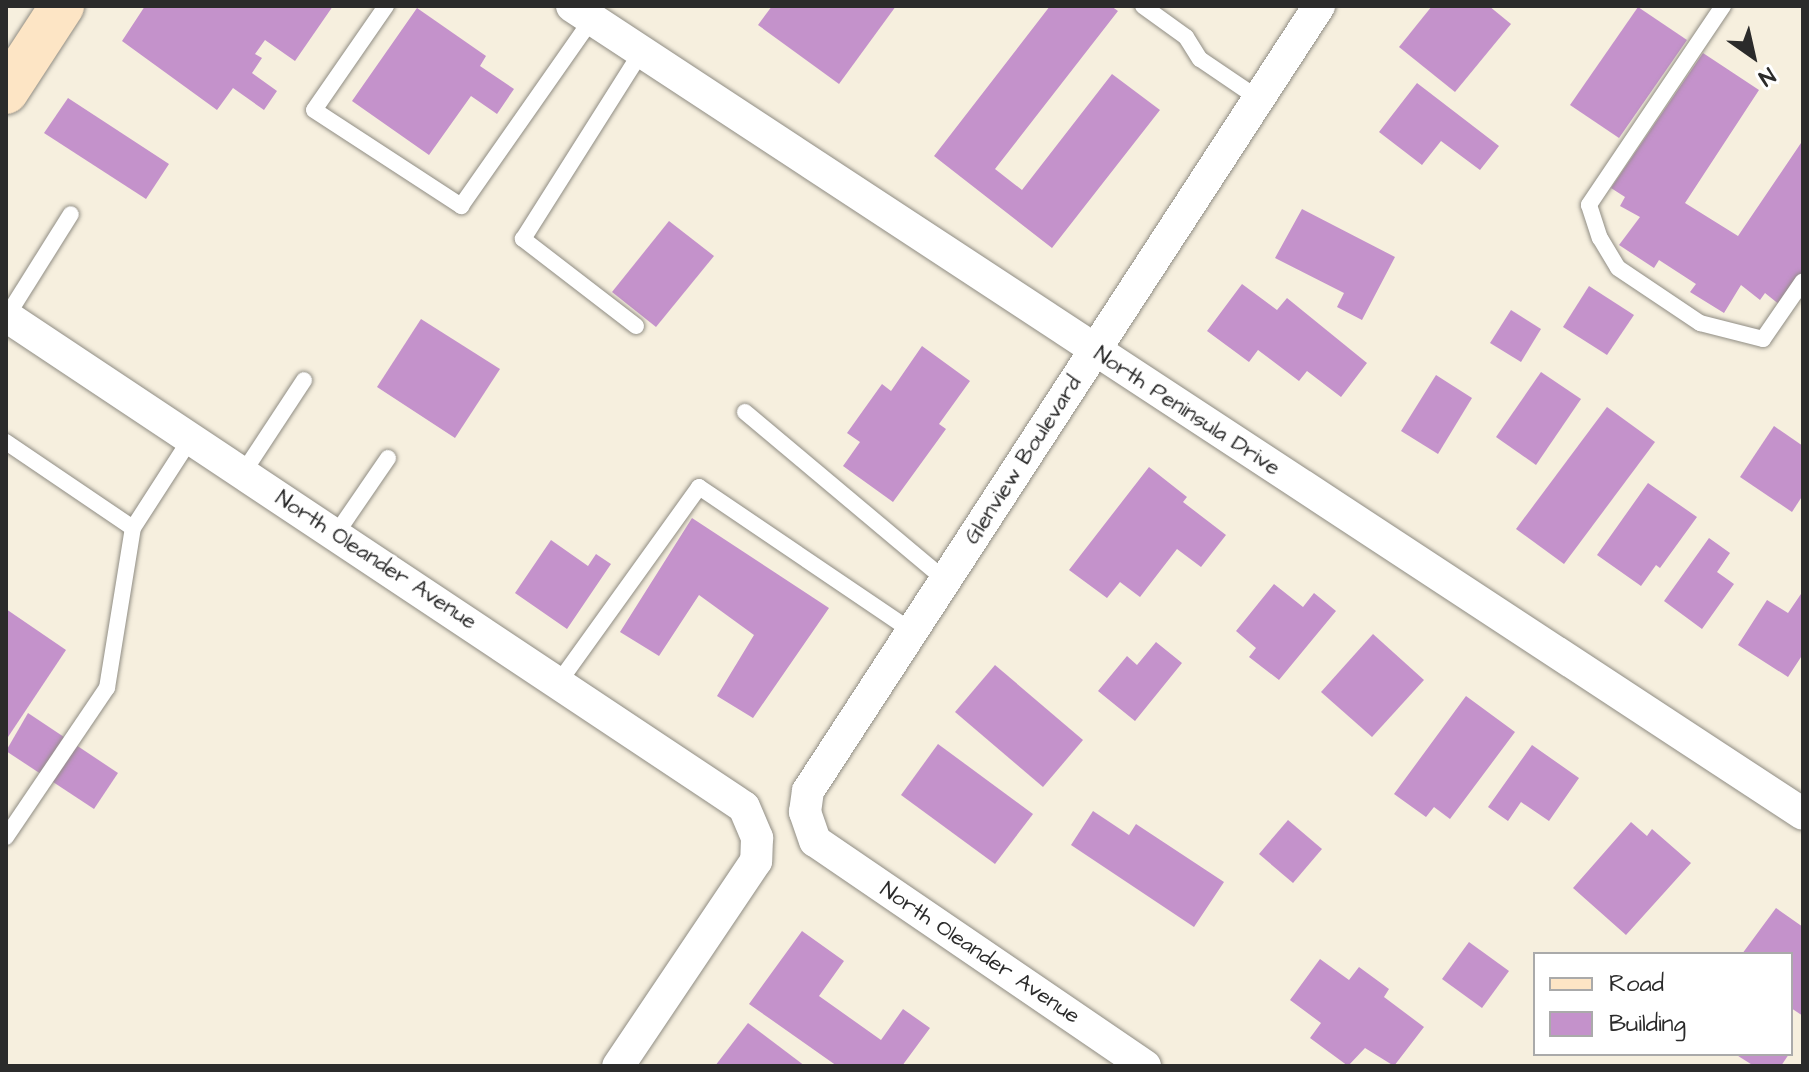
<!DOCTYPE html>
<html>
<head>
<meta charset="utf-8">
<style>
  body { margin:0 }
  #map { position:relative; width:1809px; height:1072px; overflow:hidden; background:#f6efde; font-family:"Architects Daughter",sans-serif }
  div>[style] { position:absolute }
  [style*='--x'] { left:calc(var(--x)*1px); top:calc(var(--y)*1px); width:calc(var(--w)*1px); rotate:calc(var(--a)*1deg) }
  .building>* { inset:0; background:#c492cb }
  .roads { filter:drop-shadow(0 0 2px #908d84) drop-shadow(0 0 2px #908d84) }
  .lane>* { height:16px; margin:-8px; padding:0 8px; transform-origin:8px; border-radius:8px; background:#fff }
  .street>* { height:32px; margin:-16px; padding:0 16px; transform-origin:16px; border-radius:16px; background:#fff }
  .secondary>* { height:44px; margin:-22px; padding:0 22px; transform-origin:22px; border-radius:22px; background:#fde5c5 }
  span { translate:-50% -50%; white-space:nowrap; text-align:center; line-height:1.15; -webkit-text-stroke:6px #fff; paint-order:stroke }
  .street-label { font-size:22px; color:#2b2b2b }
  .frame { position:absolute; inset:0; border:8px solid #2b2b2b; pointer-events:none }
  .legend { position:absolute; left:1533px; top:952px; width:260px; height:104px; box-sizing:border-box; background:#fff; border:2px solid #aaa; margin:0; padding:10px 14px; list-style:none; font-size:24px; color:#2b2b2b }
  .legend li { display:flex; align-items:center; gap:16px; height:40px }
  .legend b { width:40px; border:2px solid #aaa }
  .north { position:absolute; left:1713px; top:16px; width:80px; height:80px; -webkit-text-stroke:6px #fff; paint-order:stroke; rotate:146deg; font-size:22px; font-weight:700; line-height:32px; text-align:center; color:#2b2b2b }
  .north::after { content:''; display:block; margin:auto; width:28px; height:36px; background:#2b2b2b; clip-path:polygon(50% 0,100% 100%,50% 72%,0 100%) }
</style>
</head>
<body>
<div id="map">
  <div class="building">
    <div style="clip-path:polygon(145px 6px,333px 6px,295px 61px,265px 40px,255px 54px,262px 58px,252px 73px,277px 91px,264px 110px,233px 88px,217px 110px,122px 41px)"></div>
    <div style="clip-path:polygon(772px 6px,896px 6px,839px 84px,758px 25px)"></div>
    <div style="clip-path:polygon(1050px 6px,1111px 6px,1118px 11px,995px 169px,1022px 190px,1112px 74px,1160px 110px,1052px 248px,934px 156px)"></div>
    <div style="clip-path:polygon(1432px 6px,1489px 6px,1511px 24px,1455px 92px,1399px 47px)"></div>
    <div style="clip-path:polygon(1638px 7px,1687px 40px,1619px 138px,1570px 105px)"></div>
    <div style="clip-path:polygon(417px 8px,486px 56px,480px 66px,514px 89px,497px 114px,471px 96px,429px 155px,352px 101px)"></div>
    <div style="clip-path:polygon(1703px 53px,1759px 90px,1685px 203px,1738px 236px,1803px 140px,1803px 271px,1780px 305px,1765px 293px,1760px 300px,1741px 285px,1724px 313px,1690px 292px,1696px 284px,1659px 260px,1654px 268px,1619px 245px,1640px 217px,1620px 206px,1625px 197px,1611px 188px)"></div>
    <div style="clip-path:polygon(1417px 83px,1499px 146px,1480px 170px,1441px 141px,1422px 165px,1379px 132px)"></div>
    <div style="clip-path:polygon(68px 98px,169px 164px,146px 199px,44px 133px)"></div>
    <div style="clip-path:polygon(1302px 209px,1395px 257px,1362px 320px,1337px 307px,1344px 293px,1275px 258px)"></div>
    <div style="clip-path:polygon(669px 221px,714px 256px,656px 327px,612px 292px)"></div>
    <div style="clip-path:polygon(1242px 284px,1277px 310px,1287px 298px,1367px 363px,1341px 397px,1307px 371px,1299px 381px,1258px 350px,1249px 362px,1207px 331px)"></div>
    <div style="clip-path:polygon(1589px 286px,1634px 315px,1607px 355px,1563px 327px)"></div>
    <div style="clip-path:polygon(1511px 310px,1541px 329px,1521px 362px,1490px 343px)"></div>
    <div style="clip-path:polygon(421px 319px,500px 369px,455px 438px,377px 387px)"></div>
    <div style="clip-path:polygon(922px 346px,970px 381px,939px 424px,946px 429px,893px 502px,843px 466px,860px 442px,847px 433px,882px 384px,891px 391px)"></div>
    <div style="clip-path:polygon(1541px 372px,1581px 399px,1536px 465px,1496px 437px)"></div>
    <div style="clip-path:polygon(1436px 375px,1472px 398px,1438px 454px,1401px 431px)"></div>
    <div style="clip-path:polygon(1607px 407px,1655px 442px,1564px 564px,1516px 529px)"></div>
    <div style="clip-path:polygon(1774px 426px,1803px 446px,1803px 495px,1792px 512px,1740px 477px)"></div>
    <div style="clip-path:polygon(1149px 467px,1187px 497px,1183px 502px,1226px 535px,1201px 567px,1177px 549px,1140px 597px,1120px 582px,1107px 598px,1069px 570px)"></div>
    <div style="clip-path:polygon(1648px 483px,1697px 517px,1660px 568px,1656px 565px,1641px 586px,1597px 555px)"></div>
    <div style="clip-path:polygon(692px 518px,829px 608px,753px 718px,717px 696px,754px 635px,699px 595px,659px 656px,620px 632px)"></div>
    <div style="clip-path:polygon(1709px 538px,1730px 553px,1717px 572px,1734px 584px,1702px 629px,1664px 601px)"></div>
    <div style="clip-path:polygon(551px 540px,588px 566px,596px 554px,611px 564px,567px 629px,515px 593px)"></div>
    <div style="clip-path:polygon(1274px 584px,1303px 607px,1314px 593px,1336px 611px,1279px 680px,1249px 657px,1256px 648px,1236px 631px)"></div>
    <div style="clip-path:polygon(1803px 591px,1803px 654px,1788px 677px,1738px 645px,1767px 600px,1788px 613px)"></div>
    <div style="clip-path:polygon(6px 609px,66px 650px,6px 740px)"></div>
    <div style="clip-path:polygon(1373px 634px,1424px 680px,1372px 737px,1321px 692px)"></div>
    <div style="clip-path:polygon(1156px 642px,1182px 663px,1135px 721px,1098px 691px,1127px 656px,1137px 665px)"></div>
    <div style="clip-path:polygon(995px 665px,1083px 740px,1043px 787px,955px 712px)"></div>
    <div style="clip-path:polygon(1466px 696px,1515px 732px,1450px 819px,1434px 807px,1426px 817px,1394px 794px)"></div>
    <div style="clip-path:polygon(28px 713px,118px 773px,94px 809px,6px 751px)"></div>
    <div style="clip-path:polygon(938px 744px,1033px 814px,995px 864px,901px 795px)"></div>
    <div style="clip-path:polygon(1532px 745px,1579px 778px,1549px 821px,1521px 802px,1508px 821px,1488px 807px)"></div>
    <div style="clip-path:polygon(1093px 811px,1129px 835px,1136px 824px,1224px 882px,1194px 927px,1071px 845px)"></div>
    <div style="clip-path:polygon(1288px 820px,1322px 849px,1293px 883px,1259px 854px)"></div>
    <div style="clip-path:polygon(1631px 822px,1647px 836px,1652px 829px,1691px 863px,1626px 935px,1573px 888px)"></div>
    <div style="clip-path:polygon(1776px 908px,1803px 927px,1803px 1016px,1791px 1008px,1791px 954px,1742px 954px)"></div>
    <div style="clip-path:polygon(802px 931px,844px 961px,819px 996px,881px 1040px,903px 1009px,930px 1028px,902px 1066px,837px 1066px,749px 1004px)"></div>
    <div style="clip-path:polygon(1469px 942px,1509px 971px,1482px 1008px,1442px 979px)"></div>
    <div style="clip-path:polygon(1320px 959px,1349px 980px,1359px 967px,1389px 989px,1384px 997px,1424px 1027px,1394px 1066px,1365px 1048px,1348px 1066px,1310px 1038px,1321px 1023px,1290px 1000px)"></div>
    <div style="clip-path:polygon(748px 1023px,805px 1066px,715px 1066px)"></div>
    <div style="clip-path:polygon(1735px 1054px,1789px 1054px,1781px 1066px,1754px 1066px)"></div>
  </div>
  <div class="roads">
    <div class="lane">
      <div style="--x:386;--y:6;--w:126;--a:124.7"></div>
      <div style="--x:314;--y:110;--w:176;--a:33.1"></div>
      <div style="--x:461;--y:206;--w:228;--a:-55"></div>
      <div style="--x:1143;--y:6;--w:53;--a:35.8"></div>
      <div style="--x:1186;--y:37;--w:26;--a:58"></div>
      <div style="--x:1200;--y:59;--w:71;--a:34.1"></div>
      <div style="--x:1723;--y:6;--w:240;--a:124"></div>
      <div style="--x:1589;--y:205;--w:35;--a:72"></div>
      <div style="--x:1600;--y:238;--w:35;--a:59"></div>
      <div style="--x:1618;--y:268;--w:99;--a:33.9"></div>
      <div style="--x:1700;--y:323;--w:65;--a:14.3"></div>
      <div style="--x:1763;--y:339;--w:70;--a:-55.4"></div>
      <div style="--x:7;--y:316;--w:120;--a:-57.9"></div>
      <div style="--x:636;--y:326;--w:143;--a:-142.4"></div>
      <div style="--x:523;--y:239;--w:221;--a:-57.7"></div>
      <div style="--x:745;--y:412;--w:261;--a:40"></div>
      <div style="--x:6;--y:442;--w:153;--a:34.1"></div>
      <div style="--x:133;--y:528;--w:107;--a:-57.2"></div>
      <div style="--x:243;--y:473;--w:111;--a:-56.7"></div>
      <div style="--x:336;--y:534;--w:92;--a:-55.6"></div>
      <div style="--x:559;--y:682;--w:240;--a:-54.3"></div>
      <div style="--x:699;--y:487;--w:257;--a:34.1"></div>
      <div style="--x:6;--y:837;--w:180;--a:-55.9"></div>
      <div style="--x:107;--y:688;--w:162;--a:-80.8"></div>
    </div>
    <div class="street">
      <div style="--x:572;--y:6;--w:1472;--a:33.28"></div>
      <div style="--x:6;--y:316;--w:886;--a:33.64"></div>
      <div style="--x:744;--y:807;--w:34;--a:67"></div>
      <div style="--x:757;--y:838;--w:23;--a:92"></div>
      <div style="--x:756;--y:861;--w:247;--a:123.9"></div>
      <div style="--x:1145;--y:1066;--w:399;--a:-145.7"></div>
      <div style="--x:815;--y:841;--w:31;--a:-109"></div>
      <div style="--x:805;--y:812;--w:21;--a:-82"></div>
      <div style="--x:808;--y:791;--w:937;--a:-56.94"></div>
    </div>
    <div class="secondary">
      <div style="--x:6;--y:92;--w:103;--a:-56.9"></div>
    </div>
  </div>
  <div class="street-label">
    <span style="left:1187px;top:411px;rotate:33deg">North Peninsula Drive</span>
    <span style="left:1023px;top:460px;rotate:-57deg">Glenview Boulevard</span>
    <span style="left:376px;top:560px;rotate:33deg">North Oleander Avenue</span>
    <span style="left:980px;top:953px;rotate:34deg">North Oleander Avenue</span>
  </div>
  <div class="frame"></div>
  <ul class="legend">
  <li><b style="height:10px;background:#fde5c5"></b>Road</li>
  <li><b style="height:22px;background:#c492cb"></b>Building</li>
  </ul>
  <div class="north">N</div>
</div>
</body>
</html>
